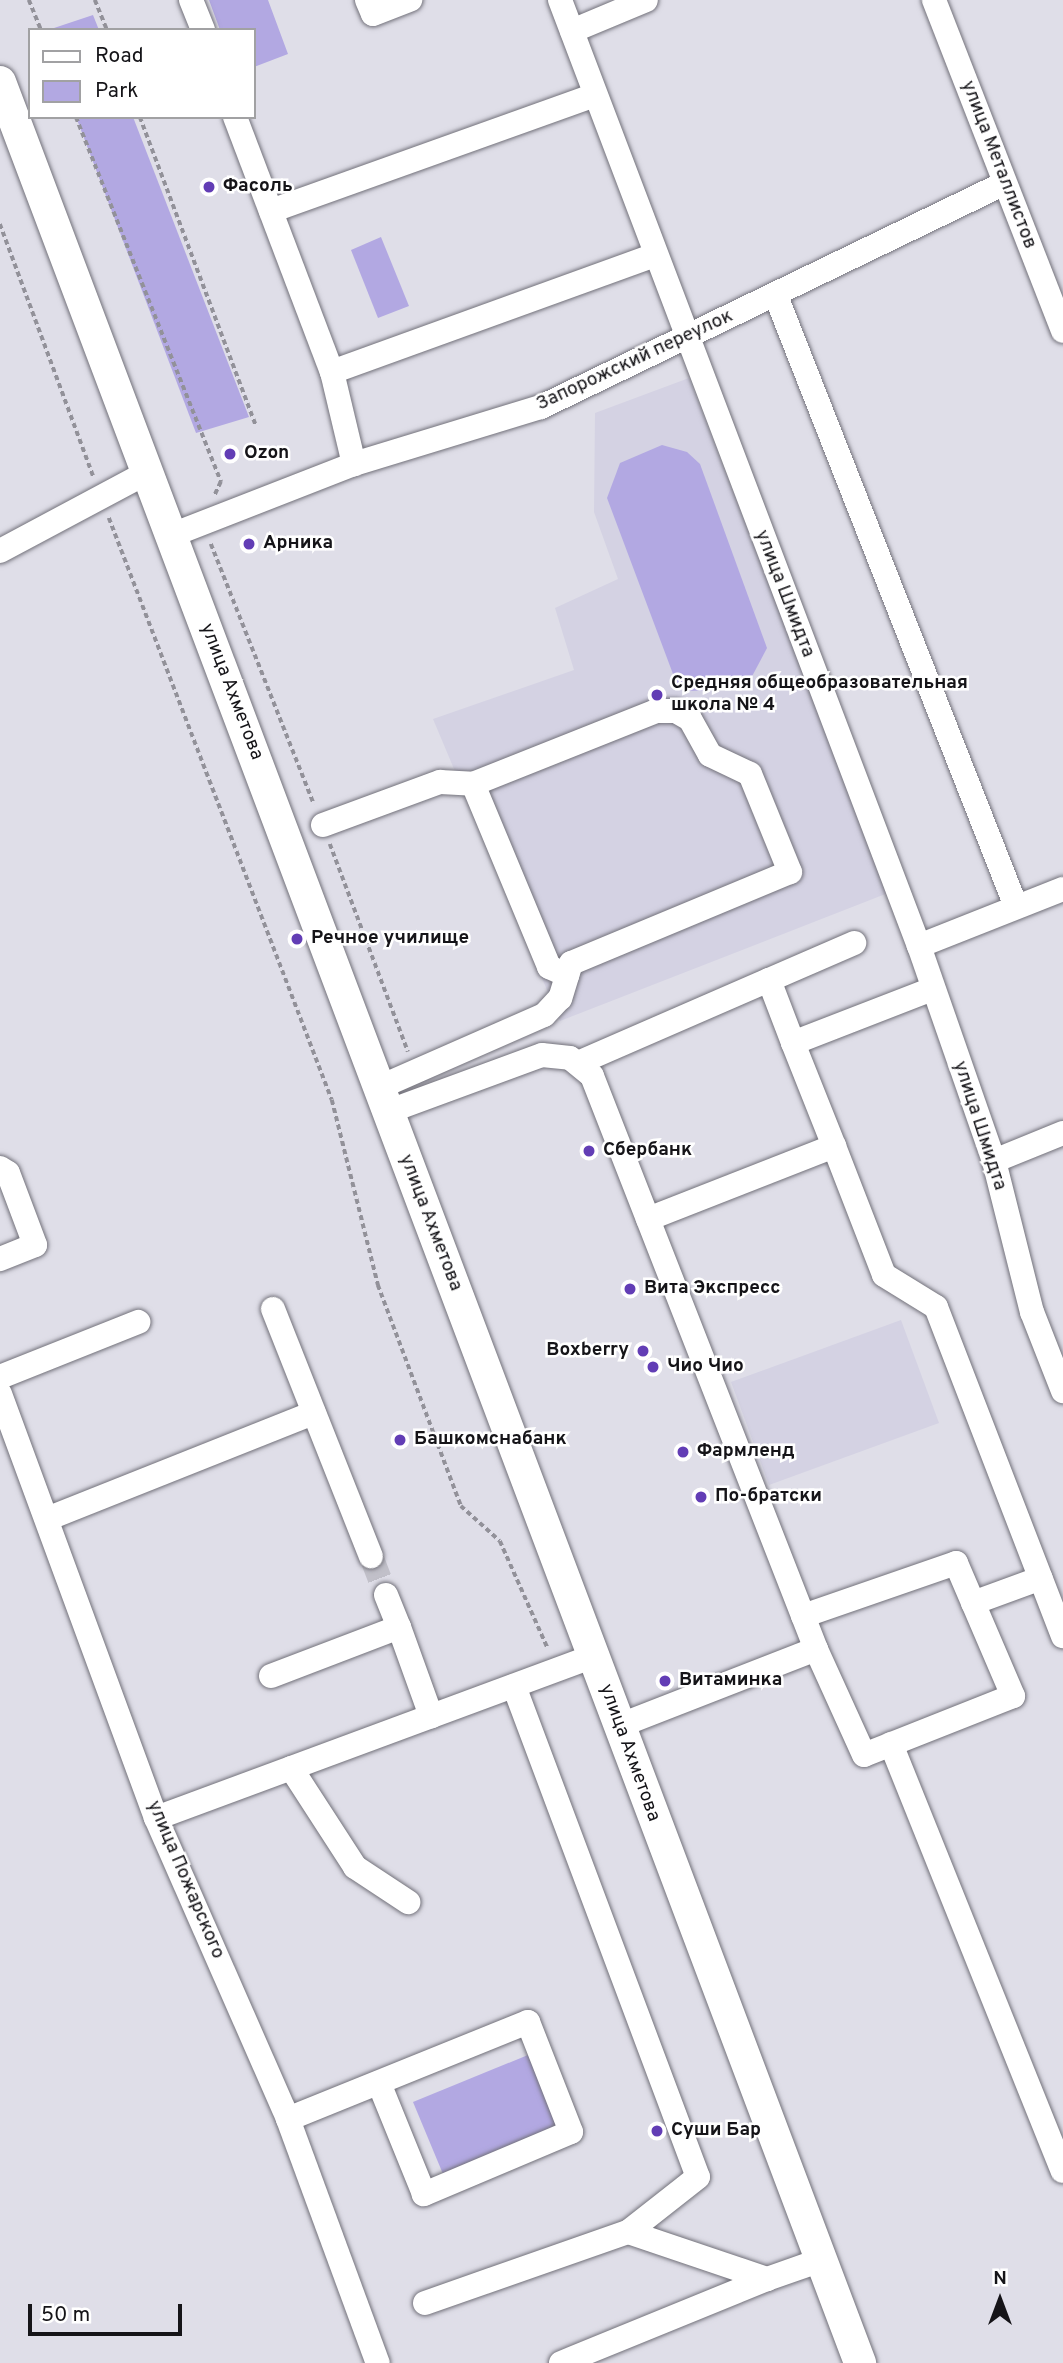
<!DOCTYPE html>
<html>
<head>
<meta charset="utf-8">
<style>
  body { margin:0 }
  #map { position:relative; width:1063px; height:2363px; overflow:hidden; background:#dfdee8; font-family:Overpass,sans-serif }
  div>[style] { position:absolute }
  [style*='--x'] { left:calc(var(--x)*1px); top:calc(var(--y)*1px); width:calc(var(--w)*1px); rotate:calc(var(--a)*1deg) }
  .built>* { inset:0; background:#d4d2e3 }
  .green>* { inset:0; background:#b2a8e2 }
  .minor-tunnel>* { height:24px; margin-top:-12px; transform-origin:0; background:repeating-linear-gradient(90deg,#c1c0c9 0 24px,transparent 0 36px) }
  .path>* { height:3.5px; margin-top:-1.75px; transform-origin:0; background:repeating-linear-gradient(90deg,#929199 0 5px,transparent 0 8.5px) }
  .roads { filter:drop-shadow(0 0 2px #72717a) drop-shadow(0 0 2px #72717a) }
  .minor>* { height:24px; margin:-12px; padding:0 12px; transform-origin:12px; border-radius:12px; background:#fff }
  .major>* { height:32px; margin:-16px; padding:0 16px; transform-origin:16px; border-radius:16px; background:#fff }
  .dots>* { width:19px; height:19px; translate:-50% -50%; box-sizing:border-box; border:4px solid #fff; border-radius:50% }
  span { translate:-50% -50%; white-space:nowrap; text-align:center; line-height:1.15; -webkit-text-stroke:5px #fff; paint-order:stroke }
  .street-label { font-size:19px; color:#151418 }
  .poi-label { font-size:19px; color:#151418; font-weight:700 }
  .left { translate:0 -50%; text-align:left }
  .right { translate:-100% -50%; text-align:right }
  .legend { position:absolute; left:28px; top:28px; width:228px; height:91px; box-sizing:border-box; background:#fff; border:2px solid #a1a1a3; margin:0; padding:9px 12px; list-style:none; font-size:21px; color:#151418 }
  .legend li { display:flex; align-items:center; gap:14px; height:35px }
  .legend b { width:35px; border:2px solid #a1a1a3 }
  .north { position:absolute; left:965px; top:2265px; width:70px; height:70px; -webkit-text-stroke:5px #fff; paint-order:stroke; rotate:0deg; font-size:19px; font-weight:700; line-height:28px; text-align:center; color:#151418 }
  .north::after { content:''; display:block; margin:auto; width:24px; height:32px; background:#151418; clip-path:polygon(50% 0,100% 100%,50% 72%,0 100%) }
  .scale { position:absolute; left:28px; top:2304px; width:154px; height:32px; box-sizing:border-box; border:4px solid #151418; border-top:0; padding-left:9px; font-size:21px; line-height:24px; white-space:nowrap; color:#151418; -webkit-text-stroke:5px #fff; paint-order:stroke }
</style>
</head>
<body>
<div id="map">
  <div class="built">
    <div style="clip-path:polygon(689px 378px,888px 893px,560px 1021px,433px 719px,574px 670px,555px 608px,618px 579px,594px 512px,595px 413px)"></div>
    <div style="clip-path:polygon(901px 1320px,939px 1423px,769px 1485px,731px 1382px)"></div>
  </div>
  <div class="green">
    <div style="clip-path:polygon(209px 0,268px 0,288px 54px,254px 67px,254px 30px,220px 30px)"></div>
    <div style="clip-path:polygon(93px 15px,99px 30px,48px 30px)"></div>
    <div style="clip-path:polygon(76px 117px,133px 117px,249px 417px,196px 433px)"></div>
    <div style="clip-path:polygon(381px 237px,409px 306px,378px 318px,351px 250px)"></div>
    <div style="clip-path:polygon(662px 445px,687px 452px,700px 464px,767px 648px,749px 682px,734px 689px,688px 691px,676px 682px,607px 498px,620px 463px)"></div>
    <div style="clip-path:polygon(528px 2055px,558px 2127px,443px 2174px,413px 2102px)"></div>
  </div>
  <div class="minor-tunnel">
    <div style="--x:371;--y:1556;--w:42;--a:69"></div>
  </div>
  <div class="path">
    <div style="--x:29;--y:0;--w:32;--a:68"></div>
    <div style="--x:95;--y:0;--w:32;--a:68"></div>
    <div style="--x:76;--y:117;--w:393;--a:68.3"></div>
    <div style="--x:221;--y:482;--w:14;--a:115"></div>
    <div style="--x:140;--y:117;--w:330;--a:69.4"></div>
    <div style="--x:0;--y:224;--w:271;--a:69.7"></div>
    <div style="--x:109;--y:518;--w:623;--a:69.04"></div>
    <div style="--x:332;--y:1100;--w:191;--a:76"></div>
    <div style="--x:378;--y:1285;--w:236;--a:69.4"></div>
    <div style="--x:461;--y:1506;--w:52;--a:41.9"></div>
    <div style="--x:500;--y:1541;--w:118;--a:66"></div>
    <div style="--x:211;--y:544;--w:280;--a:68.4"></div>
    <div style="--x:330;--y:844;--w:222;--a:69.4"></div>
  </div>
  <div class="roads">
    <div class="minor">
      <div style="--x:191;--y:0;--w:32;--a:68"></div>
      <div style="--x:367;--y:0;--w:15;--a:67"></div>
      <div style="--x:373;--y:14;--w:40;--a:-21"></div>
      <div style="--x:560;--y:0;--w:1012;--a:69.22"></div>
      <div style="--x:919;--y:946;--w:228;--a:70.8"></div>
      <div style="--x:994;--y:1161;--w:156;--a:75.9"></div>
      <div style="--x:1032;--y:1312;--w:85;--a:68.6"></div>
      <div style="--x:934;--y:0;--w:355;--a:68.7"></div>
      <div style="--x:572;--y:31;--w:80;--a:-22.7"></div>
      <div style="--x:235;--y:117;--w:273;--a:69.2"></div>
      <div style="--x:332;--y:372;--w:344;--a:-19.9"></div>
      <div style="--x:271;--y:211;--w:344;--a:-19.7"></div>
      <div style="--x:776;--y:296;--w:653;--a:68.54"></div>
      <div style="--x:332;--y:372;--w:95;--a:76.6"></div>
      <div style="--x:172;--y:535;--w:195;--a:-21.3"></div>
      <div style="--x:354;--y:464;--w:195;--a:-17"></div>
      <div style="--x:541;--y:407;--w:515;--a:-25.77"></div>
      <div style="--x:0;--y:551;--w:168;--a:-28.1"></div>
      <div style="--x:473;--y:784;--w:198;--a:67.4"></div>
      <div style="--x:549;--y:967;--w:20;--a:24"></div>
      <div style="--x:323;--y:825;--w:125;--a:-20.2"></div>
      <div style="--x:440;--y:782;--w:33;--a:3"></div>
      <div style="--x:473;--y:784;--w:197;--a:-21.7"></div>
      <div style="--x:656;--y:711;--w:20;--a:0"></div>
      <div style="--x:676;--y:711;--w:16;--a:30"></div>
      <div style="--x:690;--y:719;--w:41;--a:60.9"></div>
      <div style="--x:710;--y:755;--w:44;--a:25.4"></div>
      <div style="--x:750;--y:774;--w:106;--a:67.8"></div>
      <div style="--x:790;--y:872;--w:237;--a:157.4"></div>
      <div style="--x:571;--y:963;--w:37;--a:107"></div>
      <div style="--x:560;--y:998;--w:23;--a:133"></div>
      <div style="--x:544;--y:1015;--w:179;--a:156.3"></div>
      <div style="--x:919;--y:946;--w:155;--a:-21.6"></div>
      <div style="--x:769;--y:980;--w:93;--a:-23.5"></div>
      <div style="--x:578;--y:1063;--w:208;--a:-23.5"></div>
      <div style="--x:769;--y:980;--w:67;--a:69.1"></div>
      <div style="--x:387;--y:1112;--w:165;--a:-20.2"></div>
      <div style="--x:542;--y:1055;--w:28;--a:6"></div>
      <div style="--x:570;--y:1058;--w:28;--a:39"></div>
      <div style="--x:592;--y:1076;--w:615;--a:68.65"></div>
      <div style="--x:816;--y:1649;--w:212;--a:158.7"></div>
      <div style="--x:834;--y:1146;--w:138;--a:68.8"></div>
      <div style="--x:884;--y:1275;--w:61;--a:31.6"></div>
      <div style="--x:936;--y:1307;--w:353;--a:68.9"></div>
      <div style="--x:994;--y:1161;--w:74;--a:-22.1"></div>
      <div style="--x:0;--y:1168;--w:9;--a:32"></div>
      <div style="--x:8;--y:1173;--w:77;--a:69.4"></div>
      <div style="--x:35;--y:1245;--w:38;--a:158"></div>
      <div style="--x:648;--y:1219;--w:200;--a:-21.4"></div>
      <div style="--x:834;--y:1146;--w:111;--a:-111.7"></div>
      <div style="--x:793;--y:1043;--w:149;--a:-21.2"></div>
      <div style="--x:273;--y:1309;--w:266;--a:68.4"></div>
      <div style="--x:0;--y:1377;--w:149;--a:-21.7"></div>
      <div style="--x:0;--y:1394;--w:452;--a:69.8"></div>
      <div style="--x:156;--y:1818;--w:329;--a:66.3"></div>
      <div style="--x:288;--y:2119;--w:260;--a:69.8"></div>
      <div style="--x:47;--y:1519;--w:287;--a:-21.7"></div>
      <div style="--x:386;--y:1595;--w:35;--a:68"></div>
      <div style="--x:973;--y:1603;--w:72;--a:-20.2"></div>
      <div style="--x:803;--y:1616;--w:162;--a:-19.1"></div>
      <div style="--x:956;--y:1563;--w:145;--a:66.8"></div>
      <div style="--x:1013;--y:1696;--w:160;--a:158.4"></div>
      <div style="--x:864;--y:1755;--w:116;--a:-114.4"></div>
      <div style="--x:271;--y:1676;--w:137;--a:-20.9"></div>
      <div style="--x:399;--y:1627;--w:95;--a:70.2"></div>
      <div style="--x:514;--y:1686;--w:524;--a:69.46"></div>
      <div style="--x:698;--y:2177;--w:89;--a:141.8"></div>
      <div style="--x:891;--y:1744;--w:460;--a:68.1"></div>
      <div style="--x:291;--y:1768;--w:118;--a:57.1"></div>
      <div style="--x:355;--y:1867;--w:64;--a:33.4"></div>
      <div style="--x:156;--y:1818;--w:467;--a:-20.3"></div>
      <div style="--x:288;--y:2119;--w:259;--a:-22"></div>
      <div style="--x:528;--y:2022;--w:118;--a:68.6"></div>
      <div style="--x:571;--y:2132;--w:160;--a:157.1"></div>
      <div style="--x:424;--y:2194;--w:120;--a:-112.1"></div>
      <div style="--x:425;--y:2303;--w:215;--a:-19.3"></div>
      <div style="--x:628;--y:2232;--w:147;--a:18.7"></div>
      <div style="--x:767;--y:2279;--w:57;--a:-19.4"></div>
      <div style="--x:561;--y:2363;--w:222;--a:-22.2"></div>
    </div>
    <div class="major">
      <div style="--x:0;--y:82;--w:2438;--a:69.34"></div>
    </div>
  </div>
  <div class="dots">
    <div style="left:209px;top:187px;background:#623db5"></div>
    <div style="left:230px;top:454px;background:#623db5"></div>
    <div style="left:249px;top:544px;background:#623db5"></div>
    <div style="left:657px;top:695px;background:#623db5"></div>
    <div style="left:297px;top:939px;background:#623db5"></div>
    <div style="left:589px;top:1151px;background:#623db5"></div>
    <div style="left:630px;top:1289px;background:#623db5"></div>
    <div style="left:643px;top:1351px;background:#623db5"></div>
    <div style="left:653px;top:1367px;background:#623db5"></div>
    <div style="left:400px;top:1440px;background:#623db5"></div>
    <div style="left:683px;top:1452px;background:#623db5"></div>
    <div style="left:701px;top:1497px;background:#623db5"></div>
    <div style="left:665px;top:1681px;background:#623db5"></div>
    <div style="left:657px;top:2131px;background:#623db5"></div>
  </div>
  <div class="street-label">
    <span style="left:998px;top:165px;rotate:69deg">улица Металлистов</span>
    <span style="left:635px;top:361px;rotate:-25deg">Запорожский переулок</span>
    <span style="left:784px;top:594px;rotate:69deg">улица Шмидта</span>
    <span style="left:231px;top:692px;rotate:69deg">улица Ахметова</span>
    <span style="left:979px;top:1126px;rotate:72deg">улица Шмидта</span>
    <span style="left:430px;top:1223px;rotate:69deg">улица Ахметова</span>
    <span style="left:629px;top:1753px;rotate:70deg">улица Ахметова</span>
    <span style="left:185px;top:1880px;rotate:67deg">улица Пожарского</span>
  </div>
  <div class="poi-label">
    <span class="left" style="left:223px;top:187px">Фасоль</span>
    <span class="left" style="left:244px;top:454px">Ozon</span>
    <span class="left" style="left:263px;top:544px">Арника</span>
    <span class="left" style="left:671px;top:695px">Средняя общеобразовательная<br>школа № 4</span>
    <span class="left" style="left:311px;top:939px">Речное училище</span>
    <span class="left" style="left:603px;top:1151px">Сбербанк</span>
    <span class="left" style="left:644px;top:1289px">Вита Экспресс</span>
    <span class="right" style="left:629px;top:1351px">Boxberry</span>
    <span class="left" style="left:667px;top:1367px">Чио Чио</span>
    <span class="left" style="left:414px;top:1440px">Башкомснабанк</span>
    <span class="left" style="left:697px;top:1452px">Фармленд</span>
    <span class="left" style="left:715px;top:1497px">По-братски</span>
    <span class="left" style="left:679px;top:1681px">Витаминка</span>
    <span class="left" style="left:671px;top:2131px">Суши Бар</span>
  </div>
  <ul class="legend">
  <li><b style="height:9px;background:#fff"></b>Road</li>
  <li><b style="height:19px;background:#b2a8e2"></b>Park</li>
  </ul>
  <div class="north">N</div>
  <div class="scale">50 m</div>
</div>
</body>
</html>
